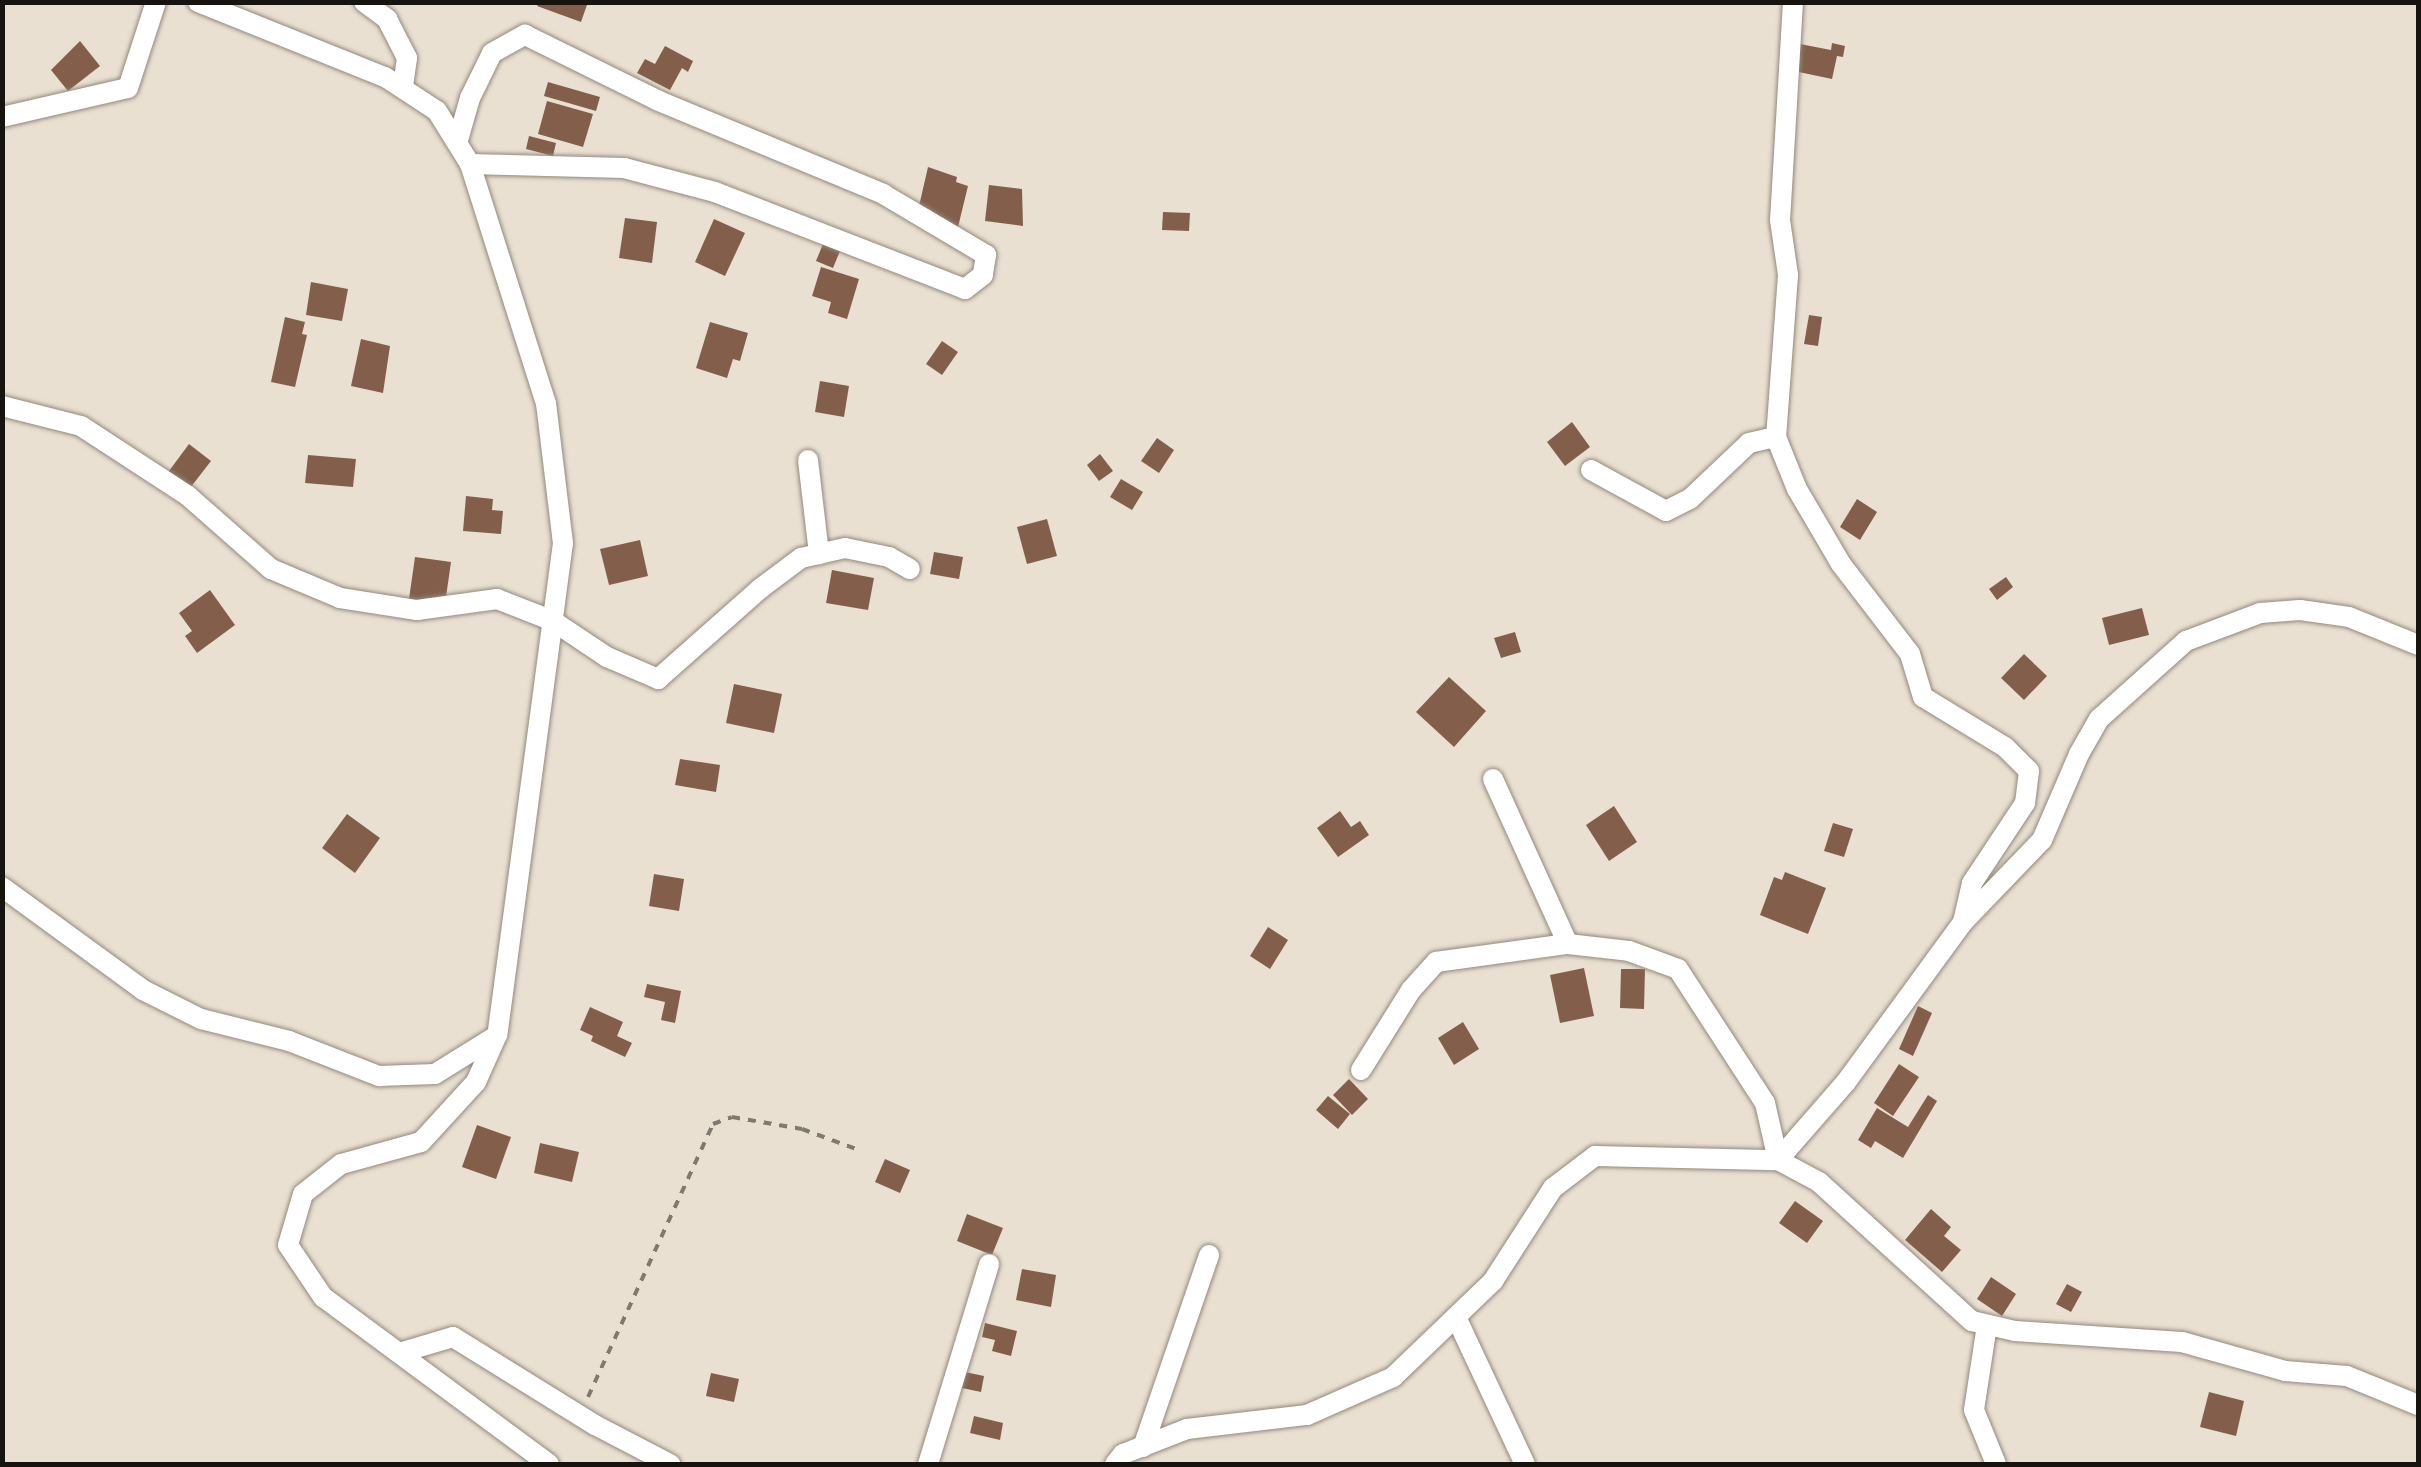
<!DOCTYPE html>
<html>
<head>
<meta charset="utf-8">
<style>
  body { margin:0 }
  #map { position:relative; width:2421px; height:1467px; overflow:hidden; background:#eae0d2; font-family:Lato,sans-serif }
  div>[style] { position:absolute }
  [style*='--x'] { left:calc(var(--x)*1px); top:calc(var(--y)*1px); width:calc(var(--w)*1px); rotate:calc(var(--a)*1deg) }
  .building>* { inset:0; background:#835f4b }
  .path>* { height:4px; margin-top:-2px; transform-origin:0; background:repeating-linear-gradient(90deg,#7f796f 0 8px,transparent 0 16px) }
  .roads { filter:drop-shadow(0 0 2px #92897c) drop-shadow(0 0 2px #92897c) }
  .minor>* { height:20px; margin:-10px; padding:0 10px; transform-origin:10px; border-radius:10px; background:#fff }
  span { translate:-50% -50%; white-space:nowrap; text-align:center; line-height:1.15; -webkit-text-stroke:9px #f8eddf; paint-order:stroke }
  .frame { position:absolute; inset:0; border:5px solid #17140f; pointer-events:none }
</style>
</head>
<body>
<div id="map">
  <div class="building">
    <div style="clip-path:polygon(539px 2px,588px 2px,581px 22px,537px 6px)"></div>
    <div style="clip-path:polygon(80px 41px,100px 66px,68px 91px,51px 70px)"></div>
    <div style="clip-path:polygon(1832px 43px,1845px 46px,1843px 57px,1837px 56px,1832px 79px,1794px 71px,1800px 44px,1831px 50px)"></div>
    <div style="clip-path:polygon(665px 46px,693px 61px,688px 72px,682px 68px,670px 90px,637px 73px,645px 59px,655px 64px)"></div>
    <div style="clip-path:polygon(548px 82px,600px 97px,596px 111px,544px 96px)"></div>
    <div style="clip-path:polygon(547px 101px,593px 114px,583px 147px,538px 134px)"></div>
    <div style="clip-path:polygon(529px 136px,556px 143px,553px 156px,526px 149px)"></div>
    <div style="clip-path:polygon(928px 167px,957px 177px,956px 182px,968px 186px,958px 227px,929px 217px,931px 210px,919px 206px)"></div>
    <div style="clip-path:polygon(989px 185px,1022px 189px,1023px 226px,985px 221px)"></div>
    <div style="clip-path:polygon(1163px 212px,1190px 213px,1189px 231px,1162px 230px)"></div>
    <div style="clip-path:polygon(625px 218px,657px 222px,652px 263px,619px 258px)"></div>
    <div style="clip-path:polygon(714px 219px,745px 233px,725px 276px,695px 262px)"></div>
    <div style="clip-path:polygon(823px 244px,840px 251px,833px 268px,816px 261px)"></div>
    <div style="clip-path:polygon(821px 267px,859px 279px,847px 319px,828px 313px,831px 302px,812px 296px)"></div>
    <div style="clip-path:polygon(311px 282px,348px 289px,342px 321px,306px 315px)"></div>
    <div style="clip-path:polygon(1809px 315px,1822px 317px,1818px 346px,1804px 344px)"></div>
    <div style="clip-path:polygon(285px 317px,305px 322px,302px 334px,307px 335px,295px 387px,271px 382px)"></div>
    <div style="clip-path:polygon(710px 322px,748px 333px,740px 361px,733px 359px,727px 378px,696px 368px)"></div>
    <div style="clip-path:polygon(361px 339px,390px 346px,383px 393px,351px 386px)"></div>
    <div style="clip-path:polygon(942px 341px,958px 352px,942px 375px,926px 364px)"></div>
    <div style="clip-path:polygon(820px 381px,849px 386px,844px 417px,815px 412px)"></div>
    <div style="clip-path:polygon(1572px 422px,1590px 447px,1565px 466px,1547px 442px)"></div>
    <div style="clip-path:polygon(1157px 438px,1174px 450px,1159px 473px,1141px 461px)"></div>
    <div style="clip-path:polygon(189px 444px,211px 461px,187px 492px,166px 475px)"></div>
    <div style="clip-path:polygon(1100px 454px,1113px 471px,1099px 481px,1087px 465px)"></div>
    <div style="clip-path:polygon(308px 455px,356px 459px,353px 487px,305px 483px)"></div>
    <div style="clip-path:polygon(1121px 479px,1143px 492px,1132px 510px,1110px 497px)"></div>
    <div style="clip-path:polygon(466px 496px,493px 499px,492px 510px,503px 511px,501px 534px,463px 531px)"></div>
    <div style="clip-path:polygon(1857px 499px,1877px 512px,1860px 540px,1840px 527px)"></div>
    <div style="clip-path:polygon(1047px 519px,1057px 556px,1027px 564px,1017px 527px)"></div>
    <div style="clip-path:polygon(640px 540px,648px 576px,609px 585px,600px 549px)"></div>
    <div style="clip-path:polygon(934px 552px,963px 557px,959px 579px,930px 574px)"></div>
    <div style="clip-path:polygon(415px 557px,451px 562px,445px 604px,409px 599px)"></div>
    <div style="clip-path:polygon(832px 570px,874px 578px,868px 610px,826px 603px)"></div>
    <div style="clip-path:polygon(2006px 577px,2013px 587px,1997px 600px,1989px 589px)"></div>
    <div style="clip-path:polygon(210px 590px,235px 625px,197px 653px,185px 636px,192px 631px,179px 613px)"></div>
    <div style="clip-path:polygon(2142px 608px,2149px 635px,2109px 645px,2102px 618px)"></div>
    <div style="clip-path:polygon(1515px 632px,1521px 652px,1501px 658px,1494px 638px)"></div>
    <div style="clip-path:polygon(2024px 654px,2047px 676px,2024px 700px,2001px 678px)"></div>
    <div style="clip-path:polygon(1449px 677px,1486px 711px,1454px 747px,1416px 712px)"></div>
    <div style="clip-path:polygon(734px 684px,782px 694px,774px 733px,726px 723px)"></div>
    <div style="clip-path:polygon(680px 759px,720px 765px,716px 792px,675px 785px)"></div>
    <div style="clip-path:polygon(1614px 806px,1637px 842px,1609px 861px,1586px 825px)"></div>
    <div style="clip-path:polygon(1340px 811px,1351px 827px,1360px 821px,1369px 835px,1338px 857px,1317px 828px)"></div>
    <div style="clip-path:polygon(347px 814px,380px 838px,355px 873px,322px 848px)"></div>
    <div style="clip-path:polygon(1833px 823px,1853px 829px,1844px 857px,1824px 851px)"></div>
    <div style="clip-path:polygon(1785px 872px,1826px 888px,1808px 934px,1760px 915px,1774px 877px,1782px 880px)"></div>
    <div style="clip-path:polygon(654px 874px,684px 879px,679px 911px,649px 906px)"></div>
    <div style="clip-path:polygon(1268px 927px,1288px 940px,1270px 969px,1250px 956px)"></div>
    <div style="clip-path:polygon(1584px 968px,1594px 1016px,1560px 1023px,1550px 975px)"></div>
    <div style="clip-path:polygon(1621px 969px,1645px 969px,1644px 1009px,1620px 1008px)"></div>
    <div style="clip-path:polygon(647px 984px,681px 991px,675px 1023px,661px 1020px,665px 1002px,644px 997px)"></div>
    <div style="clip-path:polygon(1918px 1006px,1932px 1013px,1913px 1056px,1899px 1049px)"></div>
    <div style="clip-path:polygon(590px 1007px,623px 1022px,617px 1036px,632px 1043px,625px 1057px,591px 1041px,593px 1036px,580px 1030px)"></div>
    <div style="clip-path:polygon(1463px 1022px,1479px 1049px,1454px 1065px,1438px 1038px)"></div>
    <div style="clip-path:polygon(1899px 1064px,1919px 1077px,1893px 1116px,1874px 1103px)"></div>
    <div style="clip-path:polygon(1349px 1079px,1368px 1099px,1352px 1115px,1333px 1095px)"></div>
    <div style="clip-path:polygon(1928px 1095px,1937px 1101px,1903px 1158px,1875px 1141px,1871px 1148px,1858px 1140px,1877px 1108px,1908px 1127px)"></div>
    <div style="clip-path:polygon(1328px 1096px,1350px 1114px,1338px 1129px,1316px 1110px)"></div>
    <div style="clip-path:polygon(477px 1125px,511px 1137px,496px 1179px,462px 1167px)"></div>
    <div style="clip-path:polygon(540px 1143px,579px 1152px,572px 1182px,534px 1173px)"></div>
    <div style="clip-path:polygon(885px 1159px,910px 1170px,900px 1193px,875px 1182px)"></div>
    <div style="clip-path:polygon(1795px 1201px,1823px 1221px,1807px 1243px,1779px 1223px)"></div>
    <div style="clip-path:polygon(1931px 1209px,1951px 1227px,1944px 1236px,1961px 1250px,1942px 1272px,1905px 1240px)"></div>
    <div style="clip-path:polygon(967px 1214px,1003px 1228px,992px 1255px,957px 1241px)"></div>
    <div style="clip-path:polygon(1022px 1269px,1056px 1275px,1051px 1307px,1016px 1300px)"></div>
    <div style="clip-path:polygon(1991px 1277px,2016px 1294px,2002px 1316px,1977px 1299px)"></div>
    <div style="clip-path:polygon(2067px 1284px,2082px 1292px,2071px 1312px,2056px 1304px)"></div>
    <div style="clip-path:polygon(985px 1323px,1017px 1331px,1011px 1356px,992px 1351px,995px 1340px,982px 1337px)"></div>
    <div style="clip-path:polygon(965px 1372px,984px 1376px,981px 1392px,962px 1388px)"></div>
    <div style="clip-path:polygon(711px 1373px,739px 1379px,734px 1402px,706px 1396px)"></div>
    <div style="clip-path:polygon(2209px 1392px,2244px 1401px,2236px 1436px,2200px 1427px)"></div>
    <div style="clip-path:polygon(974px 1416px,1003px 1423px,1000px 1440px,970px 1433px)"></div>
  </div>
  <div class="path">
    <div style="--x:588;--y:1397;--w:300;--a:-65.4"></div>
    <div style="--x:713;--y:1124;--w:20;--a:-20"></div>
    <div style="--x:732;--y:1117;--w:71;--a:9.7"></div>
    <div style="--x:802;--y:1129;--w:61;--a:20.2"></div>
  </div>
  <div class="roads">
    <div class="minor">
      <div style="--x:198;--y:2;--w:201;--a:21.9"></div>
      <div style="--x:385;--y:77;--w:62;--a:33.2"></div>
      <div style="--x:437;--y:111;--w:62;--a:58.1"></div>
      <div style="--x:470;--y:164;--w:251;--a:72.4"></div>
      <div style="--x:546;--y:403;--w:141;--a:83.1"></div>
      <div style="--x:563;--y:543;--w:496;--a:97.6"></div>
      <div style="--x:497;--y:1035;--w:51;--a:114.1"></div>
      <div style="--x:476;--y:1082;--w:81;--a:132.5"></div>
      <div style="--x:421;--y:1142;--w:83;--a:164.6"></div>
      <div style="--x:341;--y:1164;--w:48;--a:141.7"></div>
      <div style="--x:303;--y:1194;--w:53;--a:106.4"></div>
      <div style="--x:288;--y:1245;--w:63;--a:56.1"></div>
      <div style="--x:323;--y:1297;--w:281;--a:36.5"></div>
      <div style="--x:364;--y:2;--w:29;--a:36"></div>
      <div style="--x:387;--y:19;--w:44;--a:62.9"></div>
      <div style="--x:407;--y:58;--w:29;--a:98"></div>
      <div style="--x:1793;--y:2;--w:218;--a:93.4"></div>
      <div style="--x:1780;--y:220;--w:56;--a:81.7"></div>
      <div style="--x:1788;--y:275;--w:162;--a:94.2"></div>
      <div style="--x:1776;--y:437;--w:56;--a:68"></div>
      <div style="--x:1797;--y:489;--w:87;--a:59.6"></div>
      <div style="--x:1841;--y:564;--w:113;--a:52.5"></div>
      <div style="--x:1910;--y:654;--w:45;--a:73.2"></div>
      <div style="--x:1923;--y:697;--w:96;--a:31.4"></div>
      <div style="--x:2005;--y:747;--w:34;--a:45"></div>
      <div style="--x:2029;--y:771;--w:32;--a:97"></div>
      <div style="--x:2025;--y:803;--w:96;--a:123.5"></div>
      <div style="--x:1972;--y:883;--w:40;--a:103"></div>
      <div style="--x:2;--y:117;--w:129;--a:-13"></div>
      <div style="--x:128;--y:88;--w:90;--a:-72"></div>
      <div style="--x:458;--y:140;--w:44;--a:-74.1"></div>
      <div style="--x:470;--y:98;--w:50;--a:-63.9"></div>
      <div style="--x:492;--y:53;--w:38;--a:-29"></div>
      <div style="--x:525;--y:35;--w:149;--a:26.2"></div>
      <div style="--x:659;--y:101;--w:243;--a:22.5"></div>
      <div style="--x:883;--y:194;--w:120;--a:30.6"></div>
      <div style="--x:986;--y:255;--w:20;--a:99"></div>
      <div style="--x:983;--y:275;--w:23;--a:142"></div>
      <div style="--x:965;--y:289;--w:268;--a:-158.8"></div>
      <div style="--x:715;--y:192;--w:94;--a:-165.2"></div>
      <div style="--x:624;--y:168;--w:154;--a:-178.5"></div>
      <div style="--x:2;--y:406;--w:81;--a:14.2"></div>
      <div style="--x:81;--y:426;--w:126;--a:33.1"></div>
      <div style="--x:187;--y:495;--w:112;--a:41.4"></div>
      <div style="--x:271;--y:569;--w:75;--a:22.8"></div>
      <div style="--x:340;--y:598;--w:78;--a:8.9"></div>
      <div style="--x:417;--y:610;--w:81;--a:-7.8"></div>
      <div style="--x:497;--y:599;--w:60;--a:21.4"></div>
      <div style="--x:553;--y:621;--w:65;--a:33.7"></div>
      <div style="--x:607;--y:657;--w:56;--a:23.3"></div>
      <div style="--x:658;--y:679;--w:137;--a:-41.5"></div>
      <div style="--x:761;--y:588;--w:50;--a:-36.9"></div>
      <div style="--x:801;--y:558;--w:45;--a:-12.8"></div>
      <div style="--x:845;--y:548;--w:45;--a:11.6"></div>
      <div style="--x:889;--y:557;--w:24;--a:30"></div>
      <div style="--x:808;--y:460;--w:95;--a:83.3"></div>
      <div style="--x:1591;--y:470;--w:85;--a:28.7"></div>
      <div style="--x:1666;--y:511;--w:27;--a:-27"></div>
      <div style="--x:1690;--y:499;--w:81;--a:-43.5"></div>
      <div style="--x:1749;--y:443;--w:28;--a:-13"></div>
      <div style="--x:1493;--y:779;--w:181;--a:65.6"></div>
      <div style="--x:2;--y:887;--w:175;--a:36.1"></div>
      <div style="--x:143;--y:990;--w:65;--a:26.6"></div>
      <div style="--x:201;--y:1019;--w:91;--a:14"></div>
      <div style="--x:289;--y:1041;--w:97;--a:21.3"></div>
      <div style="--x:379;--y:1076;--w:56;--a:-2"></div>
      <div style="--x:435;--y:1074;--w:72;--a:-31.9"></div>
      <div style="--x:1361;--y:1070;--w:94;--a:-58"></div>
      <div style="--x:1411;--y:990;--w:38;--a:-48"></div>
      <div style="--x:1436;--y:962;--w:133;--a:-7.8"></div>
      <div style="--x:1568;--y:944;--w:61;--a:6.5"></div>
      <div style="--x:1629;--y:951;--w:52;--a:20.2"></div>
      <div style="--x:1678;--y:969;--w:160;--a:57"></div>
      <div style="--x:1765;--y:1103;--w:58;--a:77.2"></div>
      <div style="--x:1778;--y:1160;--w:103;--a:-48.9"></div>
      <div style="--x:1846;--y:1082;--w:198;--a:-53.8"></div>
      <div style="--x:1963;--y:922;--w:114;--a:-46.1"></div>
      <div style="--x:2042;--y:840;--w:94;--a:-66.7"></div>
      <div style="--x:2079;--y:754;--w:40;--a:-60.3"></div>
      <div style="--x:2099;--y:719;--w:117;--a:-41.9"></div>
      <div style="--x:2186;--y:641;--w:79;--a:-20.7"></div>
      <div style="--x:2260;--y:613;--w:40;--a:-4.3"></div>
      <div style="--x:2300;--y:610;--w:49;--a:8.1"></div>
      <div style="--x:2349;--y:617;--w:74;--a:22.1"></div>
      <div style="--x:1456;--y:1317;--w:162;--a:64.9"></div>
      <div style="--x:1987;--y:1325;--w:86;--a:98.7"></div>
      <div style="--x:1974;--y:1410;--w:58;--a:67.8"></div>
      <div style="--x:399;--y:1353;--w:56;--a:-16.5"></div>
      <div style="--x:453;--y:1337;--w:167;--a:31.8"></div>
      <div style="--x:595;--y:1425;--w:85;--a:27.5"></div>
      <div style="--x:1143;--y:1447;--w:203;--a:-71"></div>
      <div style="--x:928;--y:1464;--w:209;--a:-73"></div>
      <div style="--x:1115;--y:1464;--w:13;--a:-51"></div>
      <div style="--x:1123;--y:1454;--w:69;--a:-21.3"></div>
      <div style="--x:1187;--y:1429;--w:121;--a:-6.7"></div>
      <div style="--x:1307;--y:1415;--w:94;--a:-23.8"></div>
      <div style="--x:1393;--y:1377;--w:139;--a:-43.8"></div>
      <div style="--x:1493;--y:1281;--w:111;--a:-57.2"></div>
      <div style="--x:1553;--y:1188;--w:53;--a:-37.3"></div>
      <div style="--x:1595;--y:1156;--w:183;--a:1.3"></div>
      <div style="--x:1778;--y:1160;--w:47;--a:28.2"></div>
      <div style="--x:1819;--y:1182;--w:207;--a:42.3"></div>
      <div style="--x:1972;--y:1321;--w:44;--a:13.1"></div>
      <div style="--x:2015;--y:1331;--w:167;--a:3.8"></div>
      <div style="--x:2182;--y:1342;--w:107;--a:15.7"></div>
      <div style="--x:2285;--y:1371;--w:62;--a:4.6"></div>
      <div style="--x:2347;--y:1376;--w:77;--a:22.2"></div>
    </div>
  </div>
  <div class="frame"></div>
</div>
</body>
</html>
